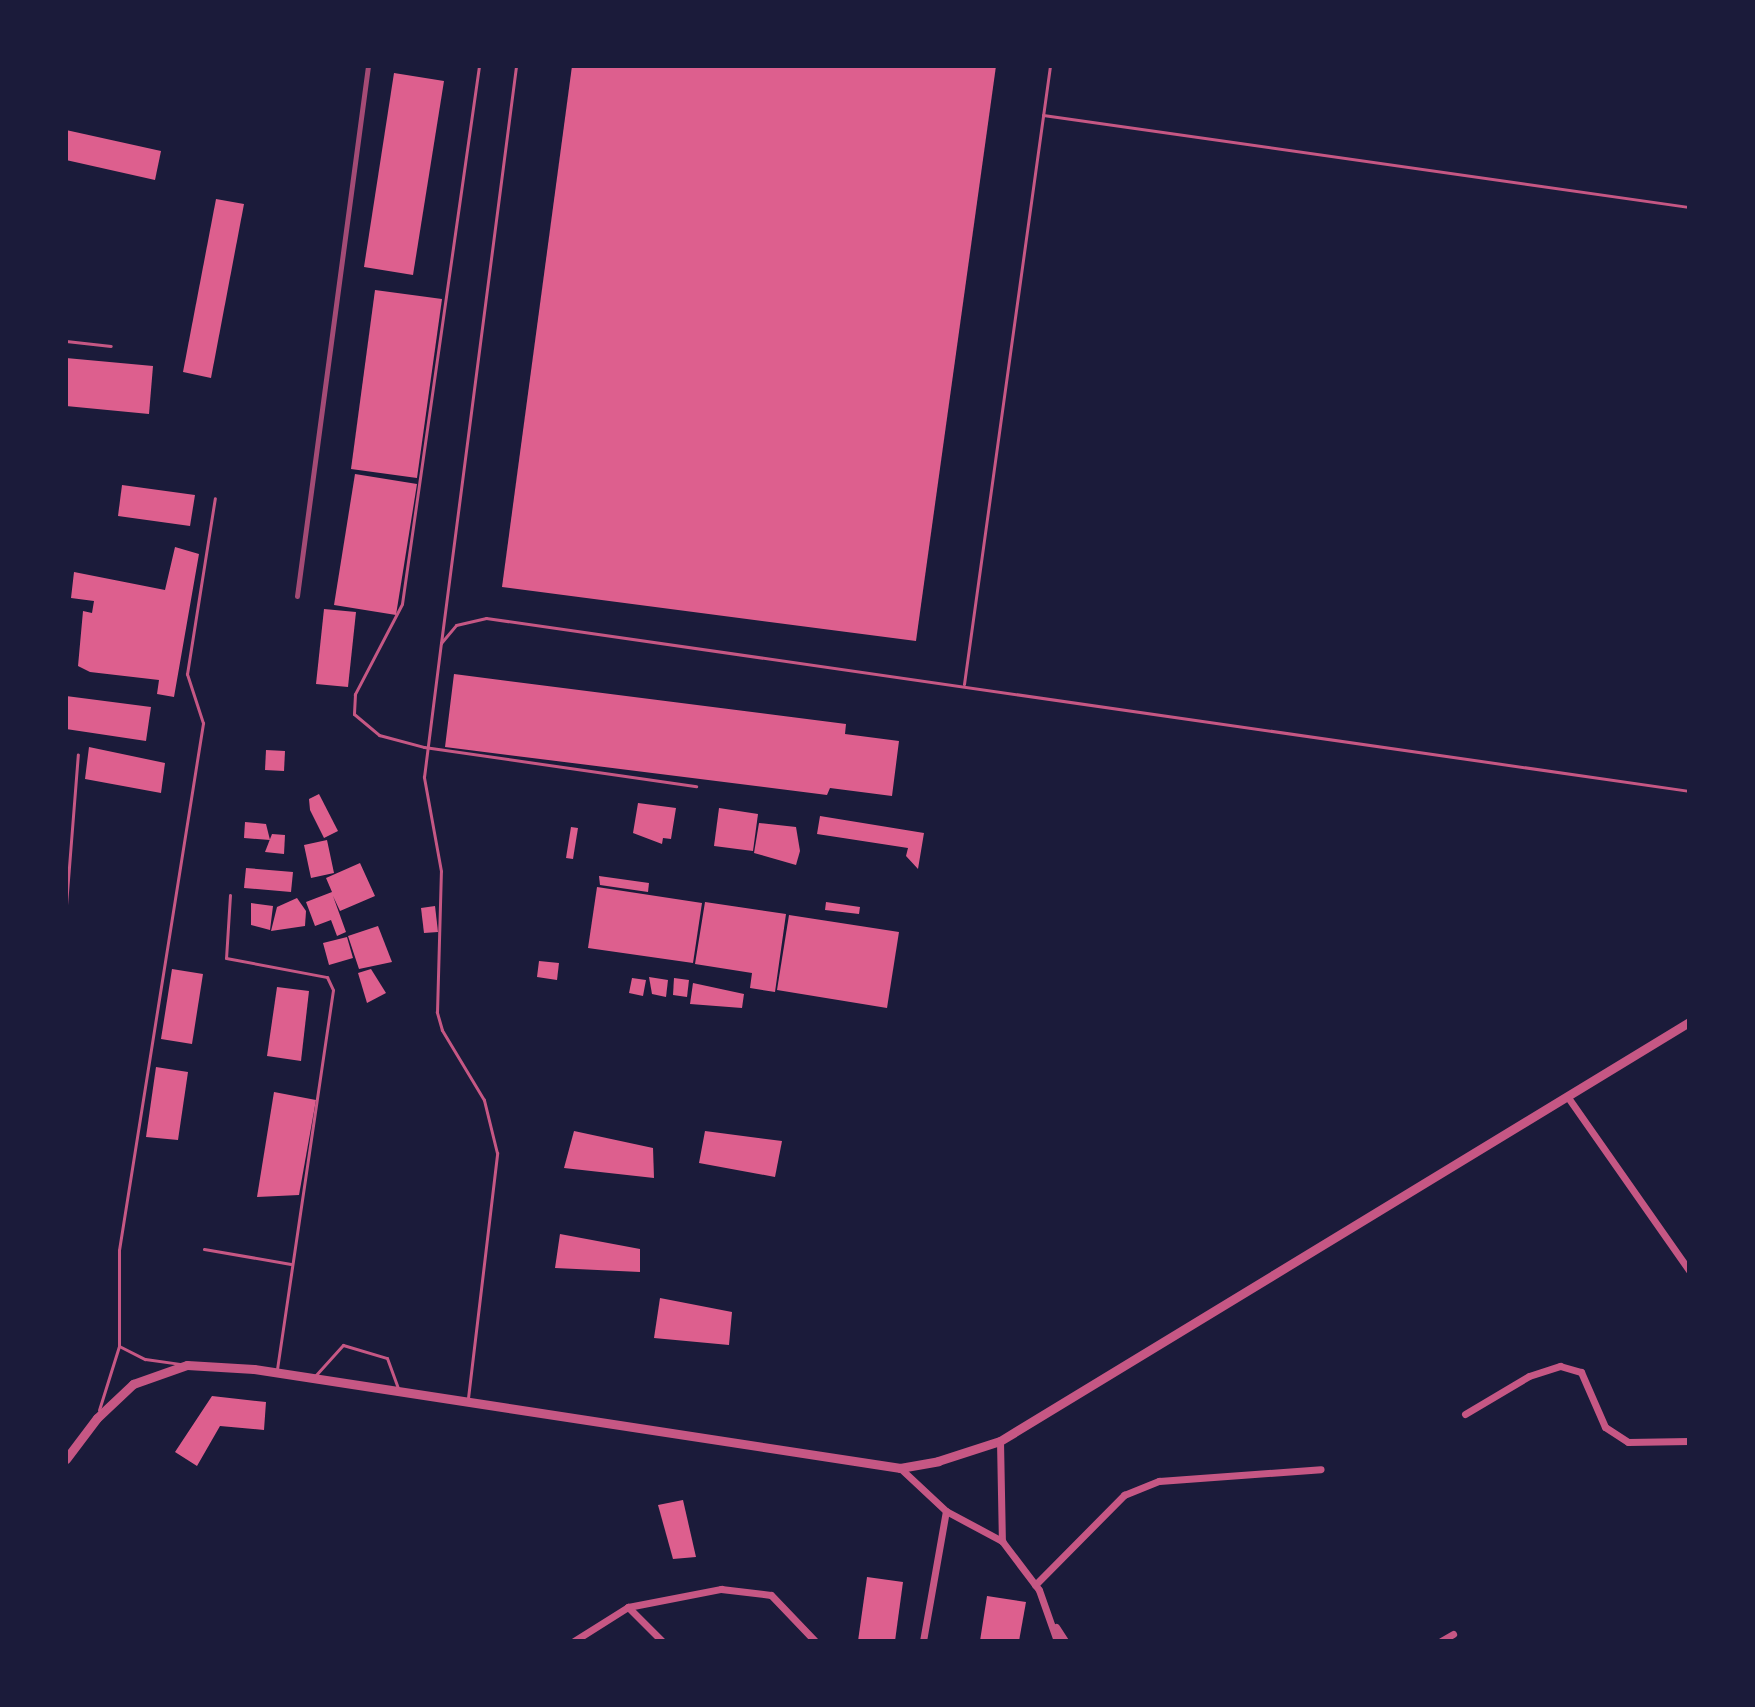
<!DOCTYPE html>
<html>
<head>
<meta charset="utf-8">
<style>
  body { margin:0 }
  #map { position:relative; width:1755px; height:1707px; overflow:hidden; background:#1b1b3a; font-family:"PT Sans",sans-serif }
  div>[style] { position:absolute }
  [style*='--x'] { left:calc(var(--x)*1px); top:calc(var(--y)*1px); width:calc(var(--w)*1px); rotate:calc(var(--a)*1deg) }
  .building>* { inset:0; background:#dd5f8e }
  .service>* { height:3px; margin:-1.5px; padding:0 1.5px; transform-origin:1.5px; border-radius:1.5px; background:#c65784 }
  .minor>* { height:7px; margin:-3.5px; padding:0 3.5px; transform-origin:3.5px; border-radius:3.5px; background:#c65784 }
  .tertiary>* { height:9px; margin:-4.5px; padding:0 4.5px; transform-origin:4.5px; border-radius:4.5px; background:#c65784 }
  .rail>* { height:5px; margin:-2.5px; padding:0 2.5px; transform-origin:2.5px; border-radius:2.5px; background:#a44b75 }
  span { translate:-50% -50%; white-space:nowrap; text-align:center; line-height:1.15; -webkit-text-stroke:6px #1b1b3a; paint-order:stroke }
  .frame { position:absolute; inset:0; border:68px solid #1b1b3a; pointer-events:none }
</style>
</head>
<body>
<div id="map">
  <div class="building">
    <div style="clip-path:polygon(572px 66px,996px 66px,916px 641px,502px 587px)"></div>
    <div style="clip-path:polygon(394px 73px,444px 81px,413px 275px,364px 267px)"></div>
    <div style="clip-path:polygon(66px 130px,161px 151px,155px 180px,66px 160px)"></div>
    <div style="clip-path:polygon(216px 199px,244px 204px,211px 378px,183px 372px)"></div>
    <div style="clip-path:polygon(375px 290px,442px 299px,417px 478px,351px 469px)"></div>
    <div style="clip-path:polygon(66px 358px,153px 366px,149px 414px,66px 406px)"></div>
    <div style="clip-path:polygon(355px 474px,417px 484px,396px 615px,334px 605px)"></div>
    <div style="clip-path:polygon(122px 485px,195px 495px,190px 526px,118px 516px)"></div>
    <div style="clip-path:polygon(175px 547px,199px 554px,174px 697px,157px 694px,159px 680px,90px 672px,78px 666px,83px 611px,92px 613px,94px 601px,71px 598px,74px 572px,165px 590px)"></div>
    <div style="clip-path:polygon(324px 609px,356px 612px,348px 687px,316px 684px)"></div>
    <div style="clip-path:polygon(454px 674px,846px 724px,845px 734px,899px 741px,892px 796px,830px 788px,827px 795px,445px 747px)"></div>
    <div style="clip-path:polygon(66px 696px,151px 707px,146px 741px,66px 729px)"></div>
    <div style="clip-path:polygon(89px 747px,165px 763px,161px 793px,85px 779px)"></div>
    <div style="clip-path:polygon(266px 750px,285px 751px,284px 771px,265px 770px)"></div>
    <div style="clip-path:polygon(319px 794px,338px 831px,324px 838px,310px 810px,309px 799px)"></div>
    <div style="clip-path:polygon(638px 803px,676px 808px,671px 839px,663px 838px,662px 844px,633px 833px)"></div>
    <div style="clip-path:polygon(719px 808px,758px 814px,753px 851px,714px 846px)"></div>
    <div style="clip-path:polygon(820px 816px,924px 833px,918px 869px,906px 856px,908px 848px,817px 834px)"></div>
    <div style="clip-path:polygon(245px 822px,266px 824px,270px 840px,244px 838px)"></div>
    <div style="clip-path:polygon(759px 823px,796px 827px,800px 851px,796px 865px,754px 853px)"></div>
    <div style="clip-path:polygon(571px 827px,578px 828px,573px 859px,566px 858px)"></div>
    <div style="clip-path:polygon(272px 834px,285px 835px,284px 854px,265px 852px)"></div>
    <div style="clip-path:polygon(327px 840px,334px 873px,311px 878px,304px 845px)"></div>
    <div style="clip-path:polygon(360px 863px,375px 896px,340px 911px,333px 896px,346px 932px,337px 936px,331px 920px,315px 926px,306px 902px,332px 892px,326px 878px)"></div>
    <div style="clip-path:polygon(246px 868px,293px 872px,291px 892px,244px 888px)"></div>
    <div style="clip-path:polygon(599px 876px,649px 883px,648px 892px,600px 885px)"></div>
    <div style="clip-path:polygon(597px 887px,702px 903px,693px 963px,588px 948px)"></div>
    <div style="clip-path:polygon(297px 898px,306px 911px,305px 926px,271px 931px,277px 907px)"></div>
    <div style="clip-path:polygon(705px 902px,786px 914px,775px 992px,750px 988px,752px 973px,695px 964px)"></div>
    <div style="clip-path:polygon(826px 902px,860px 907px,859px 914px,825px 910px)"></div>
    <div style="clip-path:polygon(251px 903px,273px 906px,270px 930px,251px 925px)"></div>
    <div style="clip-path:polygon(435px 906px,438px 932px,424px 933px,421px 908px)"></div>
    <div style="clip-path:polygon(789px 915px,899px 932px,887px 1008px,777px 990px)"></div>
    <div style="clip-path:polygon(378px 926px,392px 962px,359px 969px,348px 936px)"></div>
    <div style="clip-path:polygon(347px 937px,353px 958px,329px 965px,323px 943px)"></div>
    <div style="clip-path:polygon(539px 961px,559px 963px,557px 980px,537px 977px)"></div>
    <div style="clip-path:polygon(172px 969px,203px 974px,192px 1044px,161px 1039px)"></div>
    <div style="clip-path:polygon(371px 969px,386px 993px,367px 1003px,358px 973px)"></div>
    <div style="clip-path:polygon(649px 977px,668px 980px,666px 997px,652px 994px)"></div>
    <div style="clip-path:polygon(632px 978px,646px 980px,643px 996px,629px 993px)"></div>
    <div style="clip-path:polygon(674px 978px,689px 980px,687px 997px,673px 995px)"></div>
    <div style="clip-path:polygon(693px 983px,744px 994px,742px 1008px,690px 1004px)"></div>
    <div style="clip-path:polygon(277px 987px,309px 991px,301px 1061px,267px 1056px)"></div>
    <div style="clip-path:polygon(156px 1067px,188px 1072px,178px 1140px,146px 1137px)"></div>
    <div style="clip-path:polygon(274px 1092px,316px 1100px,299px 1195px,257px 1197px)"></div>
    <div style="clip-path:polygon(574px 1131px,653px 1148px,654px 1178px,564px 1168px)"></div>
    <div style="clip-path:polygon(705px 1131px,782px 1141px,775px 1177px,699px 1163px)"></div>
    <div style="clip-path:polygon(560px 1234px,640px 1249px,640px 1272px,555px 1268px)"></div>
    <div style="clip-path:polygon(660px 1298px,732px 1312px,729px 1345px,654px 1338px)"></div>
    <div style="clip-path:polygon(212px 1396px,266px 1402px,264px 1430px,220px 1426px,197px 1466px,175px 1452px)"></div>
    <div style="clip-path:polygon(683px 1500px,696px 1557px,673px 1559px,658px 1505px)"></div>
    <div style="clip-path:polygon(867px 1577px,903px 1582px,895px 1641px,858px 1641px)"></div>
    <div style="clip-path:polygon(987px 1596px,1026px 1602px,1019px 1641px,980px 1641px)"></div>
  </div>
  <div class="service">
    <div style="--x:479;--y:66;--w:543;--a:98.15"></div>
    <div style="--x:402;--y:604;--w:102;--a:117.6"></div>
    <div style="--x:355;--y:694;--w:20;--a:93"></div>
    <div style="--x:354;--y:714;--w:33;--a:40"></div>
    <div style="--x:379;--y:735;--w:47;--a:14.9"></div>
    <div style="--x:424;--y:747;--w:275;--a:8.2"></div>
    <div style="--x:1043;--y:115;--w:653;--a:8.11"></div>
    <div style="--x:66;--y:341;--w:45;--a:6.3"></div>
    <div style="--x:441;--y:643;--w:582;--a:-82.59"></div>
    <div style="--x:964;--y:684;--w:624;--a:-82.08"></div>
    <div style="--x:230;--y:895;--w:63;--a:93.6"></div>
    <div style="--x:226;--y:958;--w:103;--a:10.7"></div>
    <div style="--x:327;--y:977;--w:14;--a:65"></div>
    <div style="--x:333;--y:990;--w:383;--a:98.4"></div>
    <div style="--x:66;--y:905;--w:151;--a:-85.5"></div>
    <div style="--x:204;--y:1249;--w:88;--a:9.8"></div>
    <div style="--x:119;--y:1346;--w:29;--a:27"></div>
    <div style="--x:145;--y:1359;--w:35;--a:8"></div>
    <div style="--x:315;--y:1376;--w:42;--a:-47.9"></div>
    <div style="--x:343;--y:1345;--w:46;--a:16.5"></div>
    <div style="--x:387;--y:1358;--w:32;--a:70"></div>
    <div style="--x:468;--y:1398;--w:247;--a:-83.2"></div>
    <div style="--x:497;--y:1153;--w:55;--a:-103.8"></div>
    <div style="--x:484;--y:1100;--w:82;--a:-121"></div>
    <div style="--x:442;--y:1030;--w:19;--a:-106"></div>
    <div style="--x:437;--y:1012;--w:141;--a:-88.4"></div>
    <div style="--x:441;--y:871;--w:96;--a:-100.3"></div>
    <div style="--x:424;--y:777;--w:135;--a:-82.8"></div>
    <div style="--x:441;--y:643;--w:23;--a:-50"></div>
    <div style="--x:456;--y:625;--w:31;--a:-13"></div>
    <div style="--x:486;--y:618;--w:1215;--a:8.18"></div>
    <div style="--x:99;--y:1410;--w:67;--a:-72.6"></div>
    <div style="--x:119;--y:1346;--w:96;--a:-90"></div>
    <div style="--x:119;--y:1250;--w:534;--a:-80.94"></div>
    <div style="--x:203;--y:723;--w:52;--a:-108.1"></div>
    <div style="--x:187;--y:674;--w:178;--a:-81"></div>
  </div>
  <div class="minor">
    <div style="--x:1567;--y:1096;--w:213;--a:55"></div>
    <div style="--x:1465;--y:1414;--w:74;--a:-30.7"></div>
    <div style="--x:1529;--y:1376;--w:33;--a:-18"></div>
    <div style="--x:1560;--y:1366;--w:22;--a:16"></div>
    <div style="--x:1581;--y:1372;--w:60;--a:66.4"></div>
    <div style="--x:1605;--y:1427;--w:27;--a:33"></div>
    <div style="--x:1628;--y:1442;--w:61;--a:-0.9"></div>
    <div style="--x:1000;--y:1441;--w:100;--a:88.9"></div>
    <div style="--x:900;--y:1468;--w:63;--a:43.1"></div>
    <div style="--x:946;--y:1511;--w:64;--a:28.2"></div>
    <div style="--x:1002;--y:1541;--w:61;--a:52.9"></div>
    <div style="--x:1039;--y:1590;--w:54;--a:70.6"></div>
    <div style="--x:1035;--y:1585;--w:127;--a:-45.3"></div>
    <div style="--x:1124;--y:1495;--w:38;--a:-22"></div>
    <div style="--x:1159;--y:1481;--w:162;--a:-4.2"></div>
    <div style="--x:628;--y:1607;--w:48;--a:45"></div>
    <div style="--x:1056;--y:1627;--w:17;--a:57"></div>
    <div style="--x:574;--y:1641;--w:64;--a:-32.2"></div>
    <div style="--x:628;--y:1607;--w:95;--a:-11"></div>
    <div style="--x:721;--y:1589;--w:50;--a:6.8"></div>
    <div style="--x:771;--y:1595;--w:64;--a:46.3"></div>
    <div style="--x:923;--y:1641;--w:132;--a:-80"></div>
    <div style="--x:1441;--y:1641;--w:14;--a:-30"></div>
  </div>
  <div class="tertiary">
    <div style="--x:66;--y:1459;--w:51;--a:-52.9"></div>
    <div style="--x:97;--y:1418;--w:50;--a:-43.4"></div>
    <div style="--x:133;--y:1384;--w:57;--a:-19.4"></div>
    <div style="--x:187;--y:1365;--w:67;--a:3.4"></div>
    <div style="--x:254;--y:1369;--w:654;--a:8.71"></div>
    <div style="--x:900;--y:1468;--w:39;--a:-10"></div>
    <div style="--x:938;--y:1461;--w:65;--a:-17.9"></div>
    <div style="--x:1000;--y:1441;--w:806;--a:-31.3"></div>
  </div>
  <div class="rail">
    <div style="--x:297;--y:596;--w:535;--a:-82.37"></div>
  </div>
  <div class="frame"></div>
</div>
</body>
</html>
